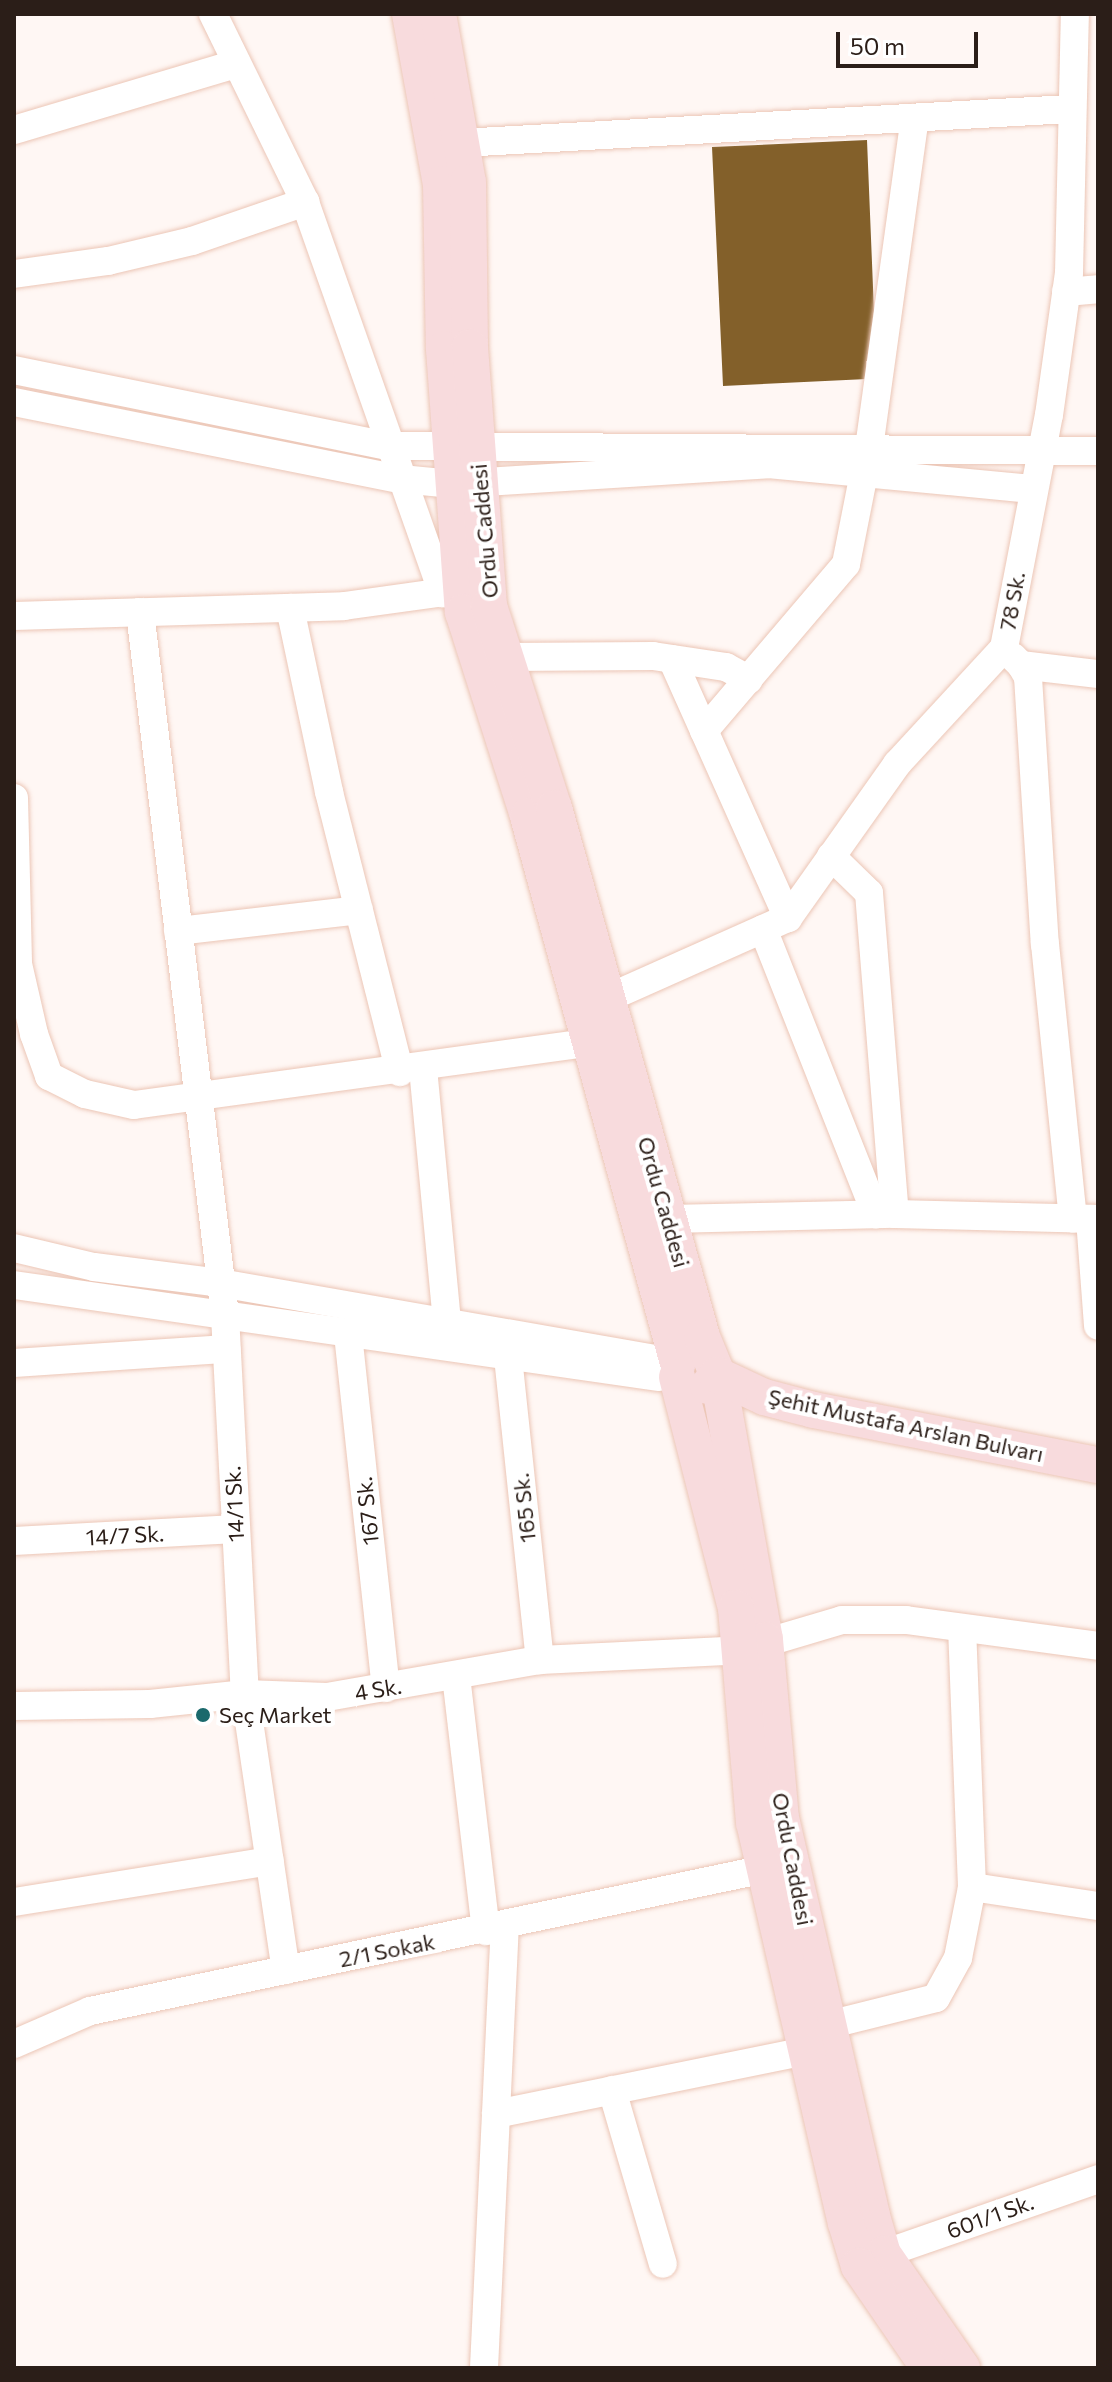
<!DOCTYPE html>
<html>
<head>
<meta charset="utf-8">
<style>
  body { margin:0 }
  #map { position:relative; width:1112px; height:2382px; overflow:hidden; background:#fff7f4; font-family:Commissioner,sans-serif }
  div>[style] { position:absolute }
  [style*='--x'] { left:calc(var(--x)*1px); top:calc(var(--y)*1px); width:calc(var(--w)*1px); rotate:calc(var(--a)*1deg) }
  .building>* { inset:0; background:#83602a }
  .roads { filter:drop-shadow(0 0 2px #ecc6b6) drop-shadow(0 0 2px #ecc6b6) }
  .minor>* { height:28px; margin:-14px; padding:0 14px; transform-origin:14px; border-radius:14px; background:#fff }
  .major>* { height:36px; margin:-18px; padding:0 18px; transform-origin:18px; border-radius:18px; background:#f8dbdd }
  .dots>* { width:22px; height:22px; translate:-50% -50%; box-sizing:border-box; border:4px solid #fff; border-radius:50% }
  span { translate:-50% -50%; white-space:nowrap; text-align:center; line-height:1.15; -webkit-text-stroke:8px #fff; paint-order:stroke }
  .street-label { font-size:22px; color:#2b1e18 }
  .poi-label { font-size:22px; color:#2b1e18 }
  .left { translate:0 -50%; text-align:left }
  .frame { position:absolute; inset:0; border:16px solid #2b1e18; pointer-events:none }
  .scale { position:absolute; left:836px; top:32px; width:142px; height:36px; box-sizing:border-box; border:4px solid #2b1e18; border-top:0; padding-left:10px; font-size:24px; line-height:28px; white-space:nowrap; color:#2b1e18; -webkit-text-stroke:6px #fff; paint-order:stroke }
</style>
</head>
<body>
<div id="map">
  <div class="building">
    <div style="clip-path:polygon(867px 140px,876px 361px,866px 361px,867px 379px,723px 386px,712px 147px)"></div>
  </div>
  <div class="roads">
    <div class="minor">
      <div style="--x:213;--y:14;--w:209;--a:63.9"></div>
      <div style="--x:305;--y:202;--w:415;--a:70.6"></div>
      <div style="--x:14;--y:130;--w:232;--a:-16.6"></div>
      <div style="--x:461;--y:143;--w:610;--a:-3.2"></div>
      <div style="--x:14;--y:274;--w:95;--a:-7.9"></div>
      <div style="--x:108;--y:261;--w:86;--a:-13.4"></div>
      <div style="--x:192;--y:241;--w:120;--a:-19"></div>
      <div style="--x:1066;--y:292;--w:32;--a:-5"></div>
      <div style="--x:14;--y:370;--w:381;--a:11.5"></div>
      <div style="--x:387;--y:446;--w:711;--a:0.4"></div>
      <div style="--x:14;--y:402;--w:395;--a:11.3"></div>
      <div style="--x:401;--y:479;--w:52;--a:5.5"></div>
      <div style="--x:453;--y:484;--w:316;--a:-3.6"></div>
      <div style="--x:768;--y:464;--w:265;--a:5.4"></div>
      <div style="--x:290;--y:608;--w:188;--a:78"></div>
      <div style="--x:329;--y:792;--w:289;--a:75.8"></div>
      <div style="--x:140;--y:612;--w:708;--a:83.11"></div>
      <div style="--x:225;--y:1315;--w:380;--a:87"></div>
      <div style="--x:245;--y:1694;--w:279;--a:81.6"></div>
      <div style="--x:14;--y:616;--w:330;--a:-1.7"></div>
      <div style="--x:344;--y:606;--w:117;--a:-7.9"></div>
      <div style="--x:505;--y:657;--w:148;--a:-0.4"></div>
      <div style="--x:653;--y:656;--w:74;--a:8.6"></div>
      <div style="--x:726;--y:667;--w:26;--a:29"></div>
      <div style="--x:1013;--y:657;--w:11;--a:45"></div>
      <div style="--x:1021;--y:665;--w:78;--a:6.7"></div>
      <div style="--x:672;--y:659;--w:284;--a:65.9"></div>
      <div style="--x:1021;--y:665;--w:14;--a:60"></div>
      <div style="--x:1028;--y:677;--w:268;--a:86.4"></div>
      <div style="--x:1045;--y:944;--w:276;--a:84.2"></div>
      <div style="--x:704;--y:731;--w:219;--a:-49.6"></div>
      <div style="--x:846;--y:564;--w:118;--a:-78.8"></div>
      <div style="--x:869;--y:448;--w:333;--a:-82.1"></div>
      <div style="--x:14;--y:798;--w:166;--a:88.6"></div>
      <div style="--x:18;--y:964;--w:72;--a:77.1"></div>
      <div style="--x:34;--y:1034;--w:45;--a:70.3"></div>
      <div style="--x:49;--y:1076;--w:40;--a:26.6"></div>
      <div style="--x:85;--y:1094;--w:50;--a:12.7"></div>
      <div style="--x:134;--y:1105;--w:478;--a:-7.8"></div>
      <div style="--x:831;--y:856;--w:53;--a:44.2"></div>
      <div style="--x:869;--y:893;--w:322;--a:85.4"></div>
      <div style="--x:763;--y:929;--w:307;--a:68.4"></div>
      <div style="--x:178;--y:931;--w:182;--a:-6.6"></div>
      <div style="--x:590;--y:1006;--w:217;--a:-24"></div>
      <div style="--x:788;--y:918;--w:189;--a:-54.7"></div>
      <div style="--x:897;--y:764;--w:158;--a:-47.3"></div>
      <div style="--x:1004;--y:648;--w:237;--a:-79.1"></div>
      <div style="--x:1049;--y:415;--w:143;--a:-82"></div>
      <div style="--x:1069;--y:273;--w:259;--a:-88.7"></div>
      <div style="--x:423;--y:1068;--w:254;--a:84.6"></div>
      <div style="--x:669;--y:1219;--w:226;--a:-1.3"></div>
      <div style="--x:895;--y:1214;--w:203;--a:1.4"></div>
      <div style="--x:1090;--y:1219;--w:107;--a:85.7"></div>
      <div style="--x:14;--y:1248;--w:82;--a:13.4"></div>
      <div style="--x:94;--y:1267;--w:127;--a:7.2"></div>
      <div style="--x:220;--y:1283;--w:465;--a:9.9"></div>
      <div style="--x:14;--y:1285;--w:652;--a:8.12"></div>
      <div style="--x:348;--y:1334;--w:356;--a:83.9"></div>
      <div style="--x:508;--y:1357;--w:305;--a:84"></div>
      <div style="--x:14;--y:1363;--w:213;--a:-3.8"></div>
      <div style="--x:14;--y:1541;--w:222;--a:-3.1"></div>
      <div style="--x:456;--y:1676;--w:257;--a:83.3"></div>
      <div style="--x:14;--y:1706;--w:136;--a:-0.8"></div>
      <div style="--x:150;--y:1704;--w:96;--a:-6"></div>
      <div style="--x:245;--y:1694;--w:82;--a:2.1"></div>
      <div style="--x:327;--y:1697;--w:216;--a:-9.9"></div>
      <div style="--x:540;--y:1660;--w:201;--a:-2.8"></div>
      <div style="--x:741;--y:1650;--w:105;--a:-16.5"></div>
      <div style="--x:842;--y:1620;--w:64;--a:0"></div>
      <div style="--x:906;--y:1620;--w:194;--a:7.7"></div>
      <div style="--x:972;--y:1887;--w:127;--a:8.6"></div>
      <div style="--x:14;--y:1902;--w:259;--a:-9.1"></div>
      <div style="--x:828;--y:2025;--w:111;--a:-14"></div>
      <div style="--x:936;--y:1998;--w:46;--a:-61.2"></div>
      <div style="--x:958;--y:1958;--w:72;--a:-78.8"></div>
      <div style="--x:972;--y:1887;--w:258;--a:-92.2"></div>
      <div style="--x:14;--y:2044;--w:83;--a:-23.5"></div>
      <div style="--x:90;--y:2011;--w:690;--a:-11.88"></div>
      <div style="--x:612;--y:2090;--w:181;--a:73.7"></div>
      <div style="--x:496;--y:2114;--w:316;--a:-11.5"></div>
      <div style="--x:883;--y:2254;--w:228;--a:-19.2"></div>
      <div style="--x:484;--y:2368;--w:441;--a:-87.3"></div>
    </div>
    <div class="major">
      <div style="--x:410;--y:14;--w:173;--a:79.7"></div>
      <div style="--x:441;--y:184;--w:165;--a:89"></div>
      <div style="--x:444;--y:349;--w:264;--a:85.9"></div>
      <div style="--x:463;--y:612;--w:214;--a:72.3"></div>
      <div style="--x:528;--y:816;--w:567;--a:74.67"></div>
      <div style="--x:438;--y:14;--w:171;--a:79.9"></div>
      <div style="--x:468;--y:182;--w:165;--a:89.3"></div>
      <div style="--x:470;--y:347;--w:260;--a:85.8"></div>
      <div style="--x:489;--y:606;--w:212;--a:72.2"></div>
      <div style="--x:554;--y:808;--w:549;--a:74.37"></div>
      <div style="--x:702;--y:1337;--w:42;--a:67.7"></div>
      <div style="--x:718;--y:1376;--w:268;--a:79.9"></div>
      <div style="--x:765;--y:1640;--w:179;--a:84.9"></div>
      <div style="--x:781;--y:1818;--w:408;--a:77.1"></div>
      <div style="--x:872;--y:2216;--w:40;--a:74"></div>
      <div style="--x:883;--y:2254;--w:139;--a:55.3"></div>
      <div style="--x:677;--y:1377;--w:238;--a:75.7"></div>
      <div style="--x:736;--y:1608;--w:215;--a:85.2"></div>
      <div style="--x:754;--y:1822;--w:411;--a:77.1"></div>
      <div style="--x:846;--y:2223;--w:45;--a:73.2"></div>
      <div style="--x:859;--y:2266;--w:124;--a:55.5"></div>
      <div style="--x:708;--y:1386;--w:14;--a:-51"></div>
      <div style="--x:717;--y:1375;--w:52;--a:25.1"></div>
      <div style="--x:764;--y:1397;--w:52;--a:14.6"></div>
      <div style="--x:814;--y:1410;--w:289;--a:11"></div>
    </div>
  </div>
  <div class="dots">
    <div style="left:203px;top:1715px;background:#1b696c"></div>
  </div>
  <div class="street-label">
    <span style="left:484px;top:531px;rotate:-95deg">Ordu Caddesi</span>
    <span style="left:1012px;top:601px;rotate:-80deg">78 Sk.</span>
    <span style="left:664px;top:1202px;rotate:74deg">Ordu Caddesi</span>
    <span style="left:906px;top:1425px;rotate:12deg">Şehit Mustafa Arslan Bulvarı</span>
    <span style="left:234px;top:1504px;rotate:-93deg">14/1 Sk.</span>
    <span style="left:524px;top:1508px;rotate:-96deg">165 Sk.</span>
    <span style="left:367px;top:1511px;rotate:-96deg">167 Sk.</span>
    <span style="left:125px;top:1535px;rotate:-3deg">14/7 Sk.</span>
    <span style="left:378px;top:1689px;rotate:-9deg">4 Sk.</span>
    <span style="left:793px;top:1859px;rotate:79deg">Ordu Caddesi</span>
    <span style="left:387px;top:1950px;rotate:-11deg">2/1 Sokak</span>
    <span style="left:990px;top:2216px;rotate:-20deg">601/1 Sk.</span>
  </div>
  <div class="poi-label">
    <span class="left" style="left:219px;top:1715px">Seç Market</span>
  </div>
  <div class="frame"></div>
  <div class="scale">50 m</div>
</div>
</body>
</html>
